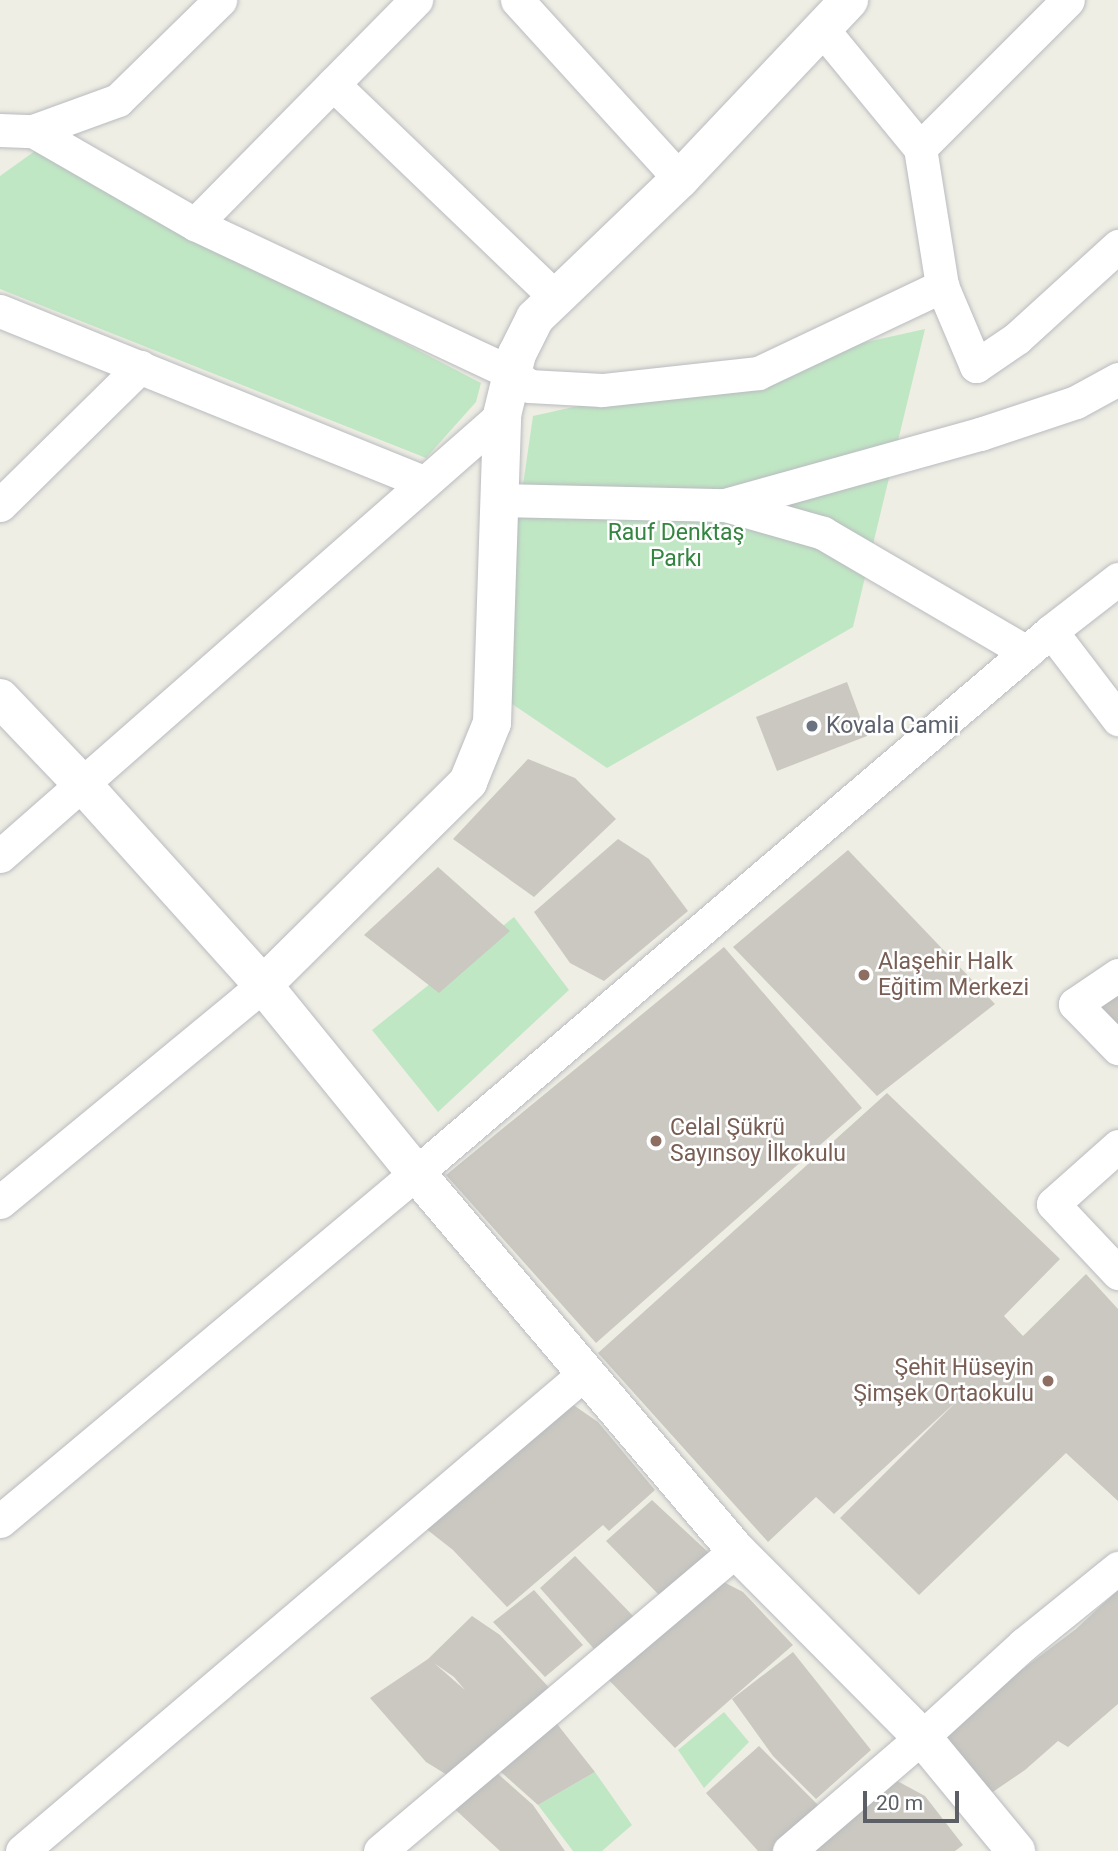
<!DOCTYPE html>
<html>
<head>
<meta charset="utf-8">
<style>
  body { margin:0 }
  #map { position:relative; width:1118px; height:1851px; overflow:hidden; background:#efeee4; font-family:Roboto,sans-serif }
  div>[style] { position:absolute }
  [style*='--x'] { left:calc(var(--x)*1px); top:calc(var(--y)*1px); width:calc(var(--w)*1px); rotate:calc(var(--a)*1deg) }
  .green>* { inset:0; background:#c0e7c4 }
  .building>* { inset:0; background:#cac8c1 }
  .roads { filter:drop-shadow(0 0 2px #b9bbc0) drop-shadow(0 0 2px #b9bbc0) }
  .minor>* { height:33px; margin:-16.5px; padding:0 16.5px; transform-origin:16.5px; border-radius:16.5px; background:#fff }
  .tertiary>* { height:38px; margin:-19px; padding:0 19px; transform-origin:19px; border-radius:19px; background:#fff }
  .dots>* { width:19px; height:19px; translate:-50% -50%; box-sizing:border-box; border:4px solid #fff; border-radius:50% }
  span { translate:-50% -50%; white-space:nowrap; text-align:center; line-height:1.15; -webkit-text-stroke:5px #fff; paint-order:stroke }
  .park-label { font-size:23px; color:#338540 }
  .worship-label { font-size:23px; color:#5b616d }
  .left { translate:0 -50%; text-align:left }
  .education-label { font-size:23px; color:#785e54 }
  .right { translate:-100% -50%; text-align:right }
  .scale { position:absolute; left:863px; top:1791px; width:96px; height:32px; box-sizing:border-box; border:4px solid #5c5f65; border-top:0; padding-left:9px; font-size:21px; line-height:24px; white-space:nowrap; color:#5c5f65; -webkit-text-stroke:5px #fff; paint-order:stroke }
</style>
</head>
<body>
<div id="map">
  <div class="green">
    <div style="clip-path:polygon(35px 151px,481px 383px,476px 402px,426px 458px,0 289px,0 176px)"></div>
    <div style="clip-path:polygon(925px 329px,853px 627px,607px 768px,493px 691px,533px 416px)"></div>
    <div style="clip-path:polygon(514px 917px,569px 990px,438px 1112px,372px 1030px)"></div>
    <div style="clip-path:polygon(724px 1712px,749px 1742px,704px 1788px,678px 1750px)"></div>
    <div style="clip-path:polygon(595px 1772px,632px 1825px,602px 1851px,573px 1851px,538px 1805px)"></div>
  </div>
  <div class="building">
    <div style="clip-path:polygon(847px 682px,867px 736px,777px 771px,756px 717px)"></div>
    <div style="clip-path:polygon(528px 759px,575px 778px,616px 819px,534px 897px,453px 839px)"></div>
    <div style="clip-path:polygon(618px 839px,649px 859px,688px 911px,604px 981px,570px 963px,534px 912px)"></div>
    <div style="clip-path:polygon(848px 850px,995px 1004px,877px 1096px,733px 947px)"></div>
    <div style="clip-path:polygon(438px 867px,510px 931px,439px 993px,364px 935px)"></div>
    <div style="clip-path:polygon(724px 947px,862px 1108px,596px 1343px,446px 1175px)"></div>
    <div style="clip-path:polygon(1118px 993px,1118px 1032px,1097px 1006px)"></div>
    <div style="clip-path:polygon(887px 1093px,1060px 1259px,1004px 1316px,1023px 1336px,1086px 1274px,1118px 1309px,1118px 1501px,1066px 1453px,919px 1595px,840px 1518px,959px 1399px,834px 1514px,816px 1497px,768px 1542px,598px 1353px)"></div>
    <div style="clip-path:polygon(572px 1404px,598px 1422px,655px 1490px,609px 1531px,603px 1525px,507px 1607px,453px 1550px,425px 1528px)"></div>
    <div style="clip-path:polygon(652px 1500px,709px 1553px,661px 1597px,606px 1541px)"></div>
    <div style="clip-path:polygon(575px 1556px,637px 1620px,595px 1650px,540px 1588px)"></div>
    <div style="clip-path:polygon(714px 1577px,743px 1592px,793px 1645px,675px 1748px,603px 1674px)"></div>
    <div style="clip-path:polygon(534px 1590px,583px 1645px,545px 1677px,493px 1622px)"></div>
    <div style="clip-path:polygon(1118px 1590px,1118px 1704px,1068px 1747px,1058px 1741px,1025px 1770px,981px 1800px,929px 1739px,1076px 1629px)"></div>
    <div style="clip-path:polygon(evenodd,472px 1616px,500px 1635px,556px 1695px,457px 1781px,426px 1762px,370px 1698px,428px 1659px,472px 1616px,434px 1663px,454px 1677px,465px 1690px,434px 1663px)"></div>
    <div style="clip-path:polygon(793px 1652px,871px 1750px,816px 1799px,773px 1756px,732px 1699px)"></div>
    <div style="clip-path:polygon(550px 1715px,595px 1772px,538px 1805px,492px 1764px)"></div>
    <div style="clip-path:polygon(759px 1746px,826px 1813px,782px 1851px,758px 1851px,706px 1793px)"></div>
    <div style="clip-path:polygon(488px 1765px,533px 1805px,565px 1851px,500px 1851px,446px 1801px)"></div>
    <div style="clip-path:polygon(888px 1776px,925px 1796px,963px 1845px,955px 1851px,795px 1851px)"></div>
  </div>
  <div class="roads">
    <div class="minor">
      <div style="--x:517;--y:0;--w:242;--a:47.7"></div>
      <div style="--x:823;--y:30;--w:153;--a:50.6"></div>
      <div style="--x:920;--y:148;--w:140;--a:80.9"></div>
      <div style="--x:942;--y:286;--w:87;--a:67"></div>
      <div style="--x:976;--y:366;--w:50;--a:-34.3"></div>
      <div style="--x:1017;--y:338;--w:137;--a:-42.3"></div>
      <div style="--x:333;--y:84;--w:309;--a:43.8"></div>
      <div style="--x:0;--y:130;--w:33;--a:2"></div>
      <div style="--x:33;--y:131;--w:90;--a:-20"></div>
      <div style="--x:118;--y:100;--w:143;--a:-44.4"></div>
      <div style="--x:33;--y:131;--w:187;--a:29.9"></div>
      <div style="--x:195;--y:224;--w:350;--a:25.2"></div>
      <div style="--x:512;--y:373;--w:21;--a:37"></div>
      <div style="--x:529;--y:386;--w:73;--a:3.1"></div>
      <div style="--x:602;--y:390;--w:157;--a:-6.2"></div>
      <div style="--x:758;--y:373;--w:204;--a:-25.3"></div>
      <div style="--x:920;--y:148;--w:209;--a:-45"></div>
      <div style="--x:195;--y:224;--w:315;--a:-45.4"></div>
      <div style="--x:0;--y:311;--w:458;--a:22"></div>
      <div style="--x:499;--y:500;--w:226;--a:1.3"></div>
      <div style="--x:725;--y:505;--w:102;--a:15.9"></div>
      <div style="--x:823;--y:533;--w:236;--a:30.3"></div>
      <div style="--x:0;--y:505;--w:197;--a:-44.6"></div>
      <div style="--x:725;--y:505;--w:265;--a:-15.6"></div>
      <div style="--x:980;--y:434;--w:101;--a:-18.4"></div>
      <div style="--x:1076;--y:402;--w:48;--a:-28.7"></div>
      <div style="--x:1051;--y:631;--w:111;--a:52.7"></div>
      <div style="--x:0;--y:856;--w:668;--a:-41.3"></div>
      <div style="--x:1118;--y:975;--w:52;--a:146"></div>
      <div style="--x:1075;--y:1004;--w:62;--a:45.7"></div>
      <div style="--x:1118;--y:1146;--w:87;--a:138.3"></div>
      <div style="--x:1053;--y:1204;--w:95;--a:46.7"></div>
      <div style="--x:0;--y:1202;--w:341;--a:-39.5"></div>
      <div style="--x:0;--y:1521;--w:542;--a:-39.91"></div>
      <div style="--x:416;--y:1173;--w:835;--a:-40.48"></div>
      <div style="--x:1051;--y:631;--w:85;--a:-37.8"></div>
      <div style="--x:22;--y:1851;--w:740;--a:-40.34"></div>
      <div style="--x:380;--y:1851;--w:466;--a:-40.2"></div>
      <div style="--x:789;--y:1851;--w:175;--a:-40.6"></div>
      <div style="--x:922;--y:1737;--w:138;--a:-42.4"></div>
      <div style="--x:1024;--y:1644;--w:121;--a:-39"></div>
    </div>
    <div class="tertiary">
      <div style="--x:0;--y:698;--w:120;--a:46.3"></div>
      <div style="--x:83;--y:785;--w:269;--a:48"></div>
      <div style="--x:263;--y:985;--w:242;--a:50.9"></div>
      <div style="--x:416;--y:1173;--w:494;--a:49.7"></div>
      <div style="--x:736;--y:1550;--w:264;--a:45.2"></div>
      <div style="--x:922;--y:1737;--w:148;--a:50.5"></div>
      <div style="--x:263;--y:985;--w:289;--a:-44.7"></div>
      <div style="--x:468;--y:782;--w:64;--a:-67.9"></div>
      <div style="--x:492;--y:723;--w:308;--a:-88.1"></div>
      <div style="--x:502;--y:415;--w:63;--a:-76.2"></div>
      <div style="--x:517;--y:354;--w:40;--a:-63.4"></div>
      <div style="--x:535;--y:318;--w:201;--a:-43.8"></div>
      <div style="--x:680;--y:179;--w:246;--a:-46.6"></div>
    </div>
  </div>
  <div class="dots">
    <div style="left:812px;top:726px;background:#6b7280"></div>
    <div style="left:864px;top:975px;background:#8d6e63"></div>
    <div style="left:656px;top:1141px;background:#8d6e63"></div>
    <div style="left:1048px;top:1381px;background:#8d6e63"></div>
  </div>
  <div class="park-label">
    <span style="left:676px;top:546px">Rauf Denktaş<br>Parkı</span>
  </div>
  <div class="worship-label">
    <span class="left" style="left:826px;top:726px">Kovala Camii</span>
  </div>
  <div class="education-label">
    <span class="left" style="left:878px;top:975px">Alaşehir Halk<br>Eğitim Merkezi</span>
    <span class="left" style="left:670px;top:1141px">Celal Şükrü<br>Sayınsoy İlkokulu</span>
    <span class="right" style="left:1034px;top:1381px">Şehit Hüseyin<br>Şimşek Ortaokulu</span>
  </div>
  <div class="scale">20 m</div>
</div>
</body>
</html>
